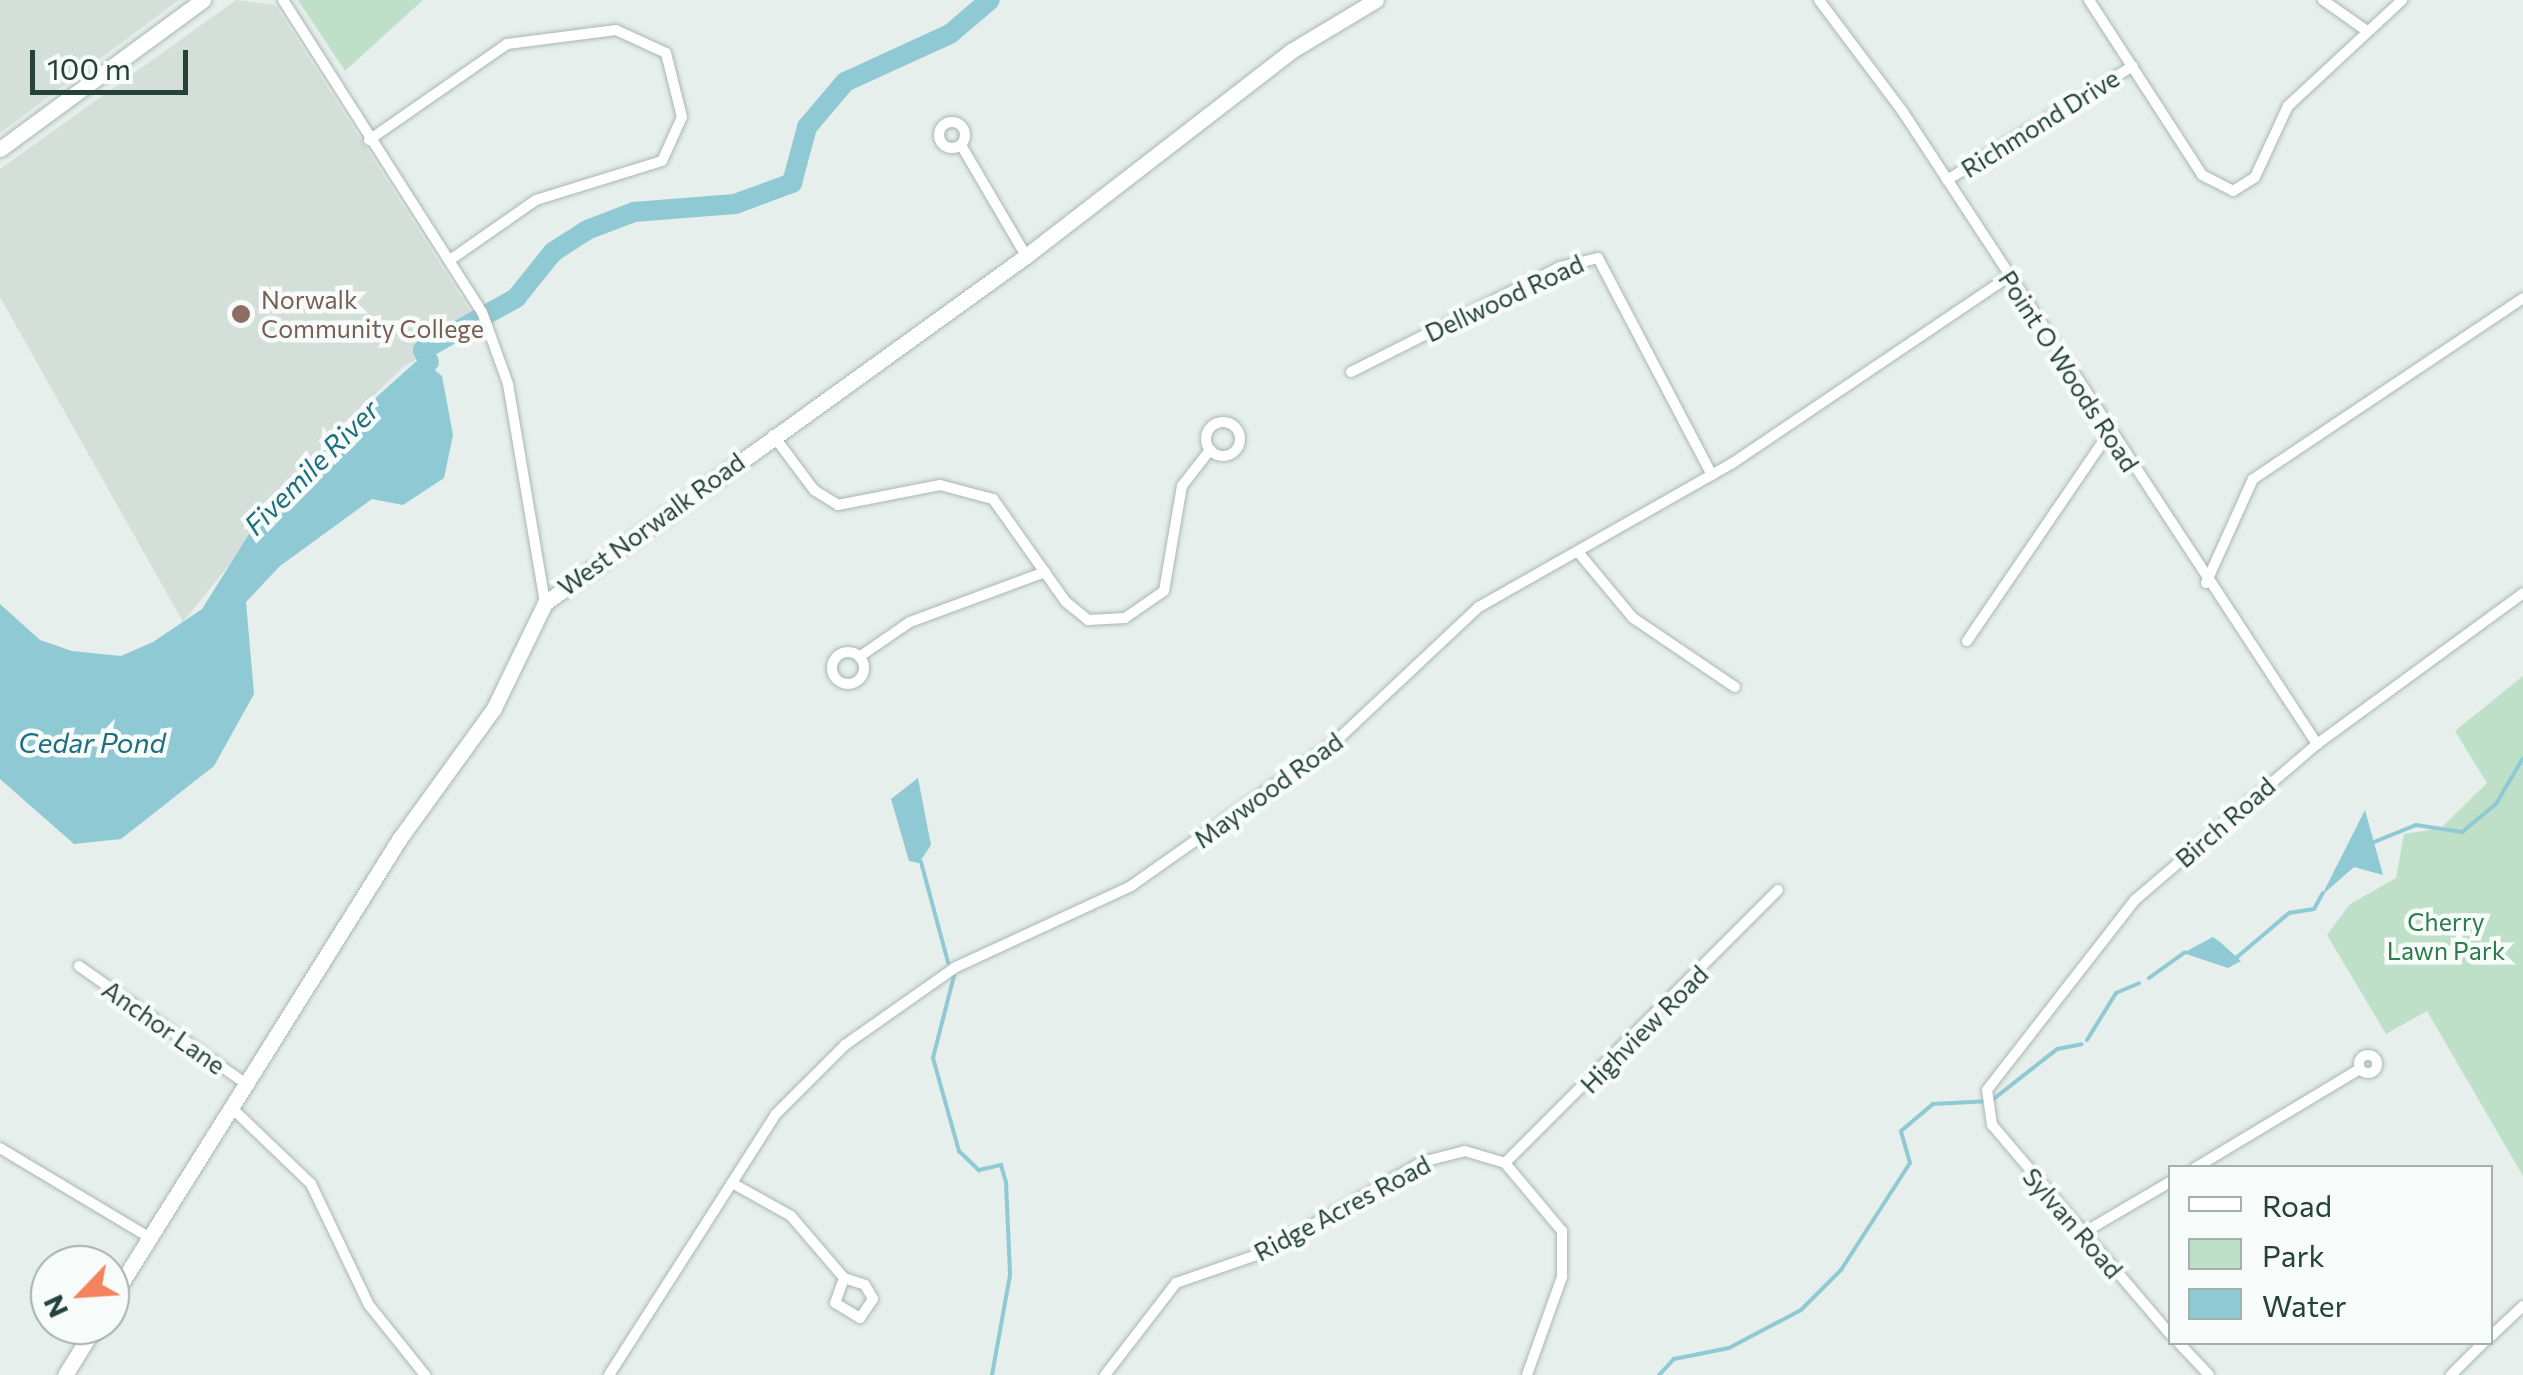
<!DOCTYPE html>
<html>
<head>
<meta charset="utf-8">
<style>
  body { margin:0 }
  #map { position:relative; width:2523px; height:1375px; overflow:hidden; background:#e6efeb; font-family:Commissioner,sans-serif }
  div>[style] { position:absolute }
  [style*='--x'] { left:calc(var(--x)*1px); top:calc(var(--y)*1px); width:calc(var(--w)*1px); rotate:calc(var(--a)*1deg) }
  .built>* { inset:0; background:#d4dfda }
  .green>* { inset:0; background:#bfe0c8 }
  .water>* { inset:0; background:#8ec9d4 }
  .stream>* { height:4px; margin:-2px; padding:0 2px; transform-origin:2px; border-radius:2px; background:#8ec9d4 }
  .river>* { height:20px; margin:-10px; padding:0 10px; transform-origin:10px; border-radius:10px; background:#8ec9d4 }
  .roads { filter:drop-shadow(0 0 2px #a8b8b2) drop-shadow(0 0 2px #a8b8b2) }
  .street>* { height:10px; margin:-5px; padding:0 5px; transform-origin:5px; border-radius:5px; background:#fff }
  .street>.ring { margin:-5px; padding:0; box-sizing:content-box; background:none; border:10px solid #fff; border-radius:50% }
  .secondary>* { height:15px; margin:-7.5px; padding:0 7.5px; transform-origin:7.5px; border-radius:7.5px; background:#fff }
  .dots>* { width:28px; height:28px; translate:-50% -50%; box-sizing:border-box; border:5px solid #f7fbf9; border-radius:50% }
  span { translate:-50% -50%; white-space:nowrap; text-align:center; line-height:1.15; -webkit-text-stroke:9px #f7fbf9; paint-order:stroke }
  .street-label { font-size:25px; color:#24423a }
  .education-label { font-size:25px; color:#785e54 }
  .left { translate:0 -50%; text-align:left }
  .park-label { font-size:25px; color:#2d7a4b }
  .water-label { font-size:28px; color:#1c6f80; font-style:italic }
  .legend { position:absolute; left:2168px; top:1165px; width:325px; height:180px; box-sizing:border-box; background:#f7fbf9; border:2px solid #a3b1ad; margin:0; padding:12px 18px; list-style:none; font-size:30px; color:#24423a }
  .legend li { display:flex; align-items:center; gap:20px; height:50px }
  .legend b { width:50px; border:2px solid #a3b1ad }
  .north { position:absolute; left:30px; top:1245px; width:100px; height:100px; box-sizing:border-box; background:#f7fbf9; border:2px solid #a3b1ad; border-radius:50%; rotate:245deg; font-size:28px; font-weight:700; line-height:40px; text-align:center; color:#24423a }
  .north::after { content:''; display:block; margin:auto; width:35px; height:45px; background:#f4845f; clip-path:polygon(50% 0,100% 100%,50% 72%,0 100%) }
  .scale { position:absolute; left:30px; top:50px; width:158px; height:45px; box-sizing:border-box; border:5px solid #24423a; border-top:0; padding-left:12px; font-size:30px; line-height:35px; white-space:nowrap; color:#24423a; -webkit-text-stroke:8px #f7fbf9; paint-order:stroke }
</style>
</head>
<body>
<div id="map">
  <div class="built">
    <div style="clip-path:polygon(0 0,179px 0,0 133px)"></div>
    <div style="clip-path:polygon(236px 0,275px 5px,478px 324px,403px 367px,333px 436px,183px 622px,0 297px,0 169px)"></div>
  </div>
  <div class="green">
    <div style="clip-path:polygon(298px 0,423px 0,345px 71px)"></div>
    <div style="clip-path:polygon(2523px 676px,2523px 1176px,2427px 1011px,2386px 1034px,2327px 935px,2350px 904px,2396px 878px,2404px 834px,2441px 828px,2487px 783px,2455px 731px)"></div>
  </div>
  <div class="water">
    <div style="clip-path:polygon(420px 358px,442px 376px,453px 435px,444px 478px,403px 505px,372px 499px,280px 566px,246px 602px,254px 694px,214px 766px,121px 839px,74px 844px,0 779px,0 604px,40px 640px,72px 651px,121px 656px,153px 642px,202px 609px,256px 523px,333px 436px)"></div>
    <div style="clip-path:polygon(918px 778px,931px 845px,919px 863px,909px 861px,891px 799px)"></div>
    <div style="clip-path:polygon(2365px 810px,2383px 875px,2354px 867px,2322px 895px)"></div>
    <div style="clip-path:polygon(2213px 937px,2220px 942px,2241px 961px,2228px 968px,2183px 953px)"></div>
  </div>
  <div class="stream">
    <div style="--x:2374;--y:842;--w:45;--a:-22"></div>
    <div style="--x:2416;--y:825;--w:47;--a:8.7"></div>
    <div style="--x:2462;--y:832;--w:44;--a:-39.5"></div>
    <div style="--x:2496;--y:804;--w:53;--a:-59.6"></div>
    <div style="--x:921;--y:862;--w:104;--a:74.9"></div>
    <div style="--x:2236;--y:958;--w:70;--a:-40.3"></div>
    <div style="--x:2289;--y:913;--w:25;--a:-9"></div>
    <div style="--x:2314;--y:909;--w:18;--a:-61"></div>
    <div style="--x:954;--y:976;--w:85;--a:104.4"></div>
    <div style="--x:933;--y:1058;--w:97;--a:74.4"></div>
    <div style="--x:959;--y:1151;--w:28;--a:44"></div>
    <div style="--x:979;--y:1170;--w:23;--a:-13"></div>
    <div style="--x:1001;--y:1165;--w:18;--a:74"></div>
    <div style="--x:1006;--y:1182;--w:93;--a:87.5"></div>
    <div style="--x:1010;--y:1275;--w:102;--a:100.2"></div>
    <div style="--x:2149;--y:978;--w:44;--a:-35.8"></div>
    <div style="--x:2087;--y:1040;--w:55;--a:-58.3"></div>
    <div style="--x:2116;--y:993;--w:25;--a:-23"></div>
    <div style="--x:1659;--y:1375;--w:22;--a:-47"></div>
    <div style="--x:1674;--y:1359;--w:56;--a:-11.3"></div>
    <div style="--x:1729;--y:1348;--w:81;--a:-27.8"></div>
    <div style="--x:1801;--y:1310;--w:57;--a:-45"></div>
    <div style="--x:1841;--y:1270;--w:127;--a:-57.2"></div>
    <div style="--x:1910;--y:1163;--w:33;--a:-106"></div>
    <div style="--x:1901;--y:1131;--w:42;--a:-40.2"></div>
    <div style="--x:1933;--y:1104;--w:58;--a:-3"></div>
    <div style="--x:1991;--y:1101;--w:84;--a:-38.2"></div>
    <div style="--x:2057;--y:1049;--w:25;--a:-11"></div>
  </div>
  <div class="river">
    <div style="--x:429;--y:362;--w:13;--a:-117"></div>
    <div style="--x:423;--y:350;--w:107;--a:-29.2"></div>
    <div style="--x:516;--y:298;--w:59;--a:-51.2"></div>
    <div style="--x:553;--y:252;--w:40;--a:-32.9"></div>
    <div style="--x:587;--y:230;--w:50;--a:-21"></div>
    <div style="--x:634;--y:212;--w:101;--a:-4.5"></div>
    <div style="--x:735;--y:204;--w:61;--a:-20.2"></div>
    <div style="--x:792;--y:183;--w:58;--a:-75"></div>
    <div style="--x:807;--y:127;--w:59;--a:-49.8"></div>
    <div style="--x:845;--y:82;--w:115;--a:-24.6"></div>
    <div style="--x:950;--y:34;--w:52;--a:-40.4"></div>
  </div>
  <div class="roads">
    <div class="street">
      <div style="--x:283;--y:0;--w:370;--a:57.5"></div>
      <div style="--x:482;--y:312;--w:77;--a:70.1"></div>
      <div style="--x:508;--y:384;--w:222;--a:80.4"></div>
      <div style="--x:1819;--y:0;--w:140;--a:53.1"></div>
      <div style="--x:1903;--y:112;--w:756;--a:56.77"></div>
      <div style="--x:2089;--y:0;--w:208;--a:57.1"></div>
      <div style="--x:2202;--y:175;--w:35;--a:27"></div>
      <div style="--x:2233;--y:191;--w:26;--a:-32"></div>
      <div style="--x:2255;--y:177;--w:78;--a:-65.1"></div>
      <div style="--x:2288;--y:106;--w:156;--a:-42.9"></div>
      <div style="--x:2323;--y:0;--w:54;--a:35.2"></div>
      <div class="ring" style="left:939px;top:122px;width:16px;height:16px"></div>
      <div style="--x:369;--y:140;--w:168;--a:-34.8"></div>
      <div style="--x:507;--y:44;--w:110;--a:-7.3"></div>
      <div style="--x:616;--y:30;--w:55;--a:24.7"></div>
      <div style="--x:666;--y:53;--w:66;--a:76"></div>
      <div style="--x:682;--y:117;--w:48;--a:114.4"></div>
      <div style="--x:662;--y:161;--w:132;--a:162.8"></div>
      <div style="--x:536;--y:200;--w:101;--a:145.1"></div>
      <div style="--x:961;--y:145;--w:129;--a:59.6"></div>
      <div style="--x:1947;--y:180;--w:218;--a:-31.5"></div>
      <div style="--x:1351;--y:372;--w:234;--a:-26.7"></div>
      <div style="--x:1560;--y:267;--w:39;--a:-13"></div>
      <div style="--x:1598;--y:258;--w:245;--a:62.3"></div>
      <div class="ring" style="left:1206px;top:422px;width:24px;height:24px"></div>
      <div style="--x:773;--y:435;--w:69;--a:53.3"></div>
      <div style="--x:814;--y:490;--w:28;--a:32"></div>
      <div style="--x:838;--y:505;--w:104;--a:-11.1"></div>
      <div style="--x:940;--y:485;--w:55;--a:14.8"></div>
      <div style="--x:993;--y:499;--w:126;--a:54.7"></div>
      <div style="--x:1066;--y:602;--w:28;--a:39"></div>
      <div style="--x:1088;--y:620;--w:37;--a:-3"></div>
      <div style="--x:1125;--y:618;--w:47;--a:-34.7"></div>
      <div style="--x:1164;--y:591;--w:107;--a:-80.3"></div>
      <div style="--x:1182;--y:486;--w:46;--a:-52.1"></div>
      <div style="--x:1578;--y:552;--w:86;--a:50.2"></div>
      <div style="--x:1633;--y:618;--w:123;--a:34.1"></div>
      <div style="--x:2206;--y:583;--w:114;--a:-65.7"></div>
      <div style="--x:2253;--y:479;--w:325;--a:-33.8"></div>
      <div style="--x:1967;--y:641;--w:254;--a:-55.7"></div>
      <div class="ring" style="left:832px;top:652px;width:22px;height:22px"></div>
      <div style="--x:859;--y:657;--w:62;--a:-34.5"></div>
      <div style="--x:910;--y:622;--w:144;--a:-20.3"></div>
      <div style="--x:79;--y:966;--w:208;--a:35.2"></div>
      <div class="ring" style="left:2359px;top:1055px;width:8px;height:8px"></div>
      <div style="--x:235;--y:1111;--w:105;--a:43.8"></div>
      <div style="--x:311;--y:1184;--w:134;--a:64.4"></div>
      <div style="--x:369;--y:1305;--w:90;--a:51.3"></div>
      <div style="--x:0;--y:1148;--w:174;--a:30.9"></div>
      <div style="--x:1505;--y:1163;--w:386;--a:-45"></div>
      <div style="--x:2195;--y:1168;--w:192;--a:-31"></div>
      <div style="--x:732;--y:1183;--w:68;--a:29.2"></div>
      <div style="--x:791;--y:1216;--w:82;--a:49.5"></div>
      <div style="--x:844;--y:1278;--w:22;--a:18"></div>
      <div style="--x:865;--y:1285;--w:16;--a:60"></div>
      <div style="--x:873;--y:1299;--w:23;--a:124"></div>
      <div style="--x:860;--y:1318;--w:29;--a:-149"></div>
      <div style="--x:835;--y:1303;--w:27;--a:-70"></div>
      <div style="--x:2083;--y:1233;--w:101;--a:-30.4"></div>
      <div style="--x:2170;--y:1334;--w:275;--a:-130.4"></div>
      <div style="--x:1992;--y:1125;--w:35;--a:-98"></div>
      <div style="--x:1987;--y:1090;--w:241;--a:-52.1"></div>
      <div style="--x:2135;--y:900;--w:240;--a:-40.6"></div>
      <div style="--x:2317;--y:744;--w:255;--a:-36.2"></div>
      <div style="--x:2490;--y:1337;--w:45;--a:-43.2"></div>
      <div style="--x:2178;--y:1342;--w:45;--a:46.8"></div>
      <div style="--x:609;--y:1375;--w:310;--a:-57.4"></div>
      <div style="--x:776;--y:1114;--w:98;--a:-45"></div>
      <div style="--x:845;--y:1045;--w:136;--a:-35.1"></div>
      <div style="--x:956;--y:967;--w:193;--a:-24.8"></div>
      <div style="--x:1131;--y:886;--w:250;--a:-35.2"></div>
      <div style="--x:1335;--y:742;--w:197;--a:-43.2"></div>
      <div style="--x:1479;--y:607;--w:290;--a:-29.6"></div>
      <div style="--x:1731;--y:464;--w:334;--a:-34"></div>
      <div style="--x:1105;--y:1375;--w:116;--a:-52.3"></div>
      <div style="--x:1176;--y:1283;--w:94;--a:-19.2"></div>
      <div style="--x:1265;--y:1252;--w:181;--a:-29.8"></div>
      <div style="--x:1422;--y:1162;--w:44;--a:-14.3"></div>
      <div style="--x:1465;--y:1151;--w:42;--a:16.7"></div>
      <div style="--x:1505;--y:1163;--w:89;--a:50"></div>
      <div style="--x:1562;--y:1231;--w:46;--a:90"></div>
      <div style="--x:1562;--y:1277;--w:104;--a:109.7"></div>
      <div style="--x:2451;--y:1375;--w:47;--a:-45"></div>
    </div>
    <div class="secondary">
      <div style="--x:0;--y:149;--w:252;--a:-36.3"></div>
      <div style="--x:110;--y:1301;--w:546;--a:-57.94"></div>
      <div style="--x:400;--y:838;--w:160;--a:-54.1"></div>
      <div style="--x:494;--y:708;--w:117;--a:-64.1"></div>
      <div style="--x:545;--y:603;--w:593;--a:-35.81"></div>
      <div style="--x:1026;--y:256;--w:335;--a:-37.7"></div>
      <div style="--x:1291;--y:51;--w:99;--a:-31"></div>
      <div style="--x:65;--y:1375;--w:59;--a:-58.2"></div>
    </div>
  </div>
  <div class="dots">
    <div style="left:241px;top:314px;background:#8d6e63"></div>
  </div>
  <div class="street-label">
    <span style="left:2040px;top:123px;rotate:-32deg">Richmond Drive</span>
    <span style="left:1504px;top:298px;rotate:-25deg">Dellwood Road</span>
    <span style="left:2069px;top:371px;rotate:57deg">Point O Woods Road</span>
    <span style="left:651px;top:524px;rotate:-36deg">West Norwalk Road</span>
    <span style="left:1268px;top:790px;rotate:-36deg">Maywood Road</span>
    <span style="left:2225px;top:822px;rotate:-41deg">Birch Road</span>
    <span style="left:164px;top:1027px;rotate:35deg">Anchor Lane</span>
    <span style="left:1644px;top:1029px;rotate:-45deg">Highview Road</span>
    <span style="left:1342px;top:1208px;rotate:-28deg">Ridge Acres Road</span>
    <span style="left:2073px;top:1223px;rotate:49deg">Sylvan Road</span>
  </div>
  <div class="education-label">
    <span class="left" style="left:261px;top:314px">Norwalk<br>Community College</span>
  </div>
  <div class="park-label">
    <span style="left:2446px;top:936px">Cherry<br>Lawn Park</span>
  </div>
  <div class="water-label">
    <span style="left:311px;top:467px;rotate:-45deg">Fivemile River</span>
    <span style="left:92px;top:742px">Cedar Pond</span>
  </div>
  <ul class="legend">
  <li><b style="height:12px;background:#fff"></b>Road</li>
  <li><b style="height:28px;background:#bfe0c8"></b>Park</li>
  <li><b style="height:28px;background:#8ec9d4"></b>Water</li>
  </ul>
  <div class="north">N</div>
  <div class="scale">100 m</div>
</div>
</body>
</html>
